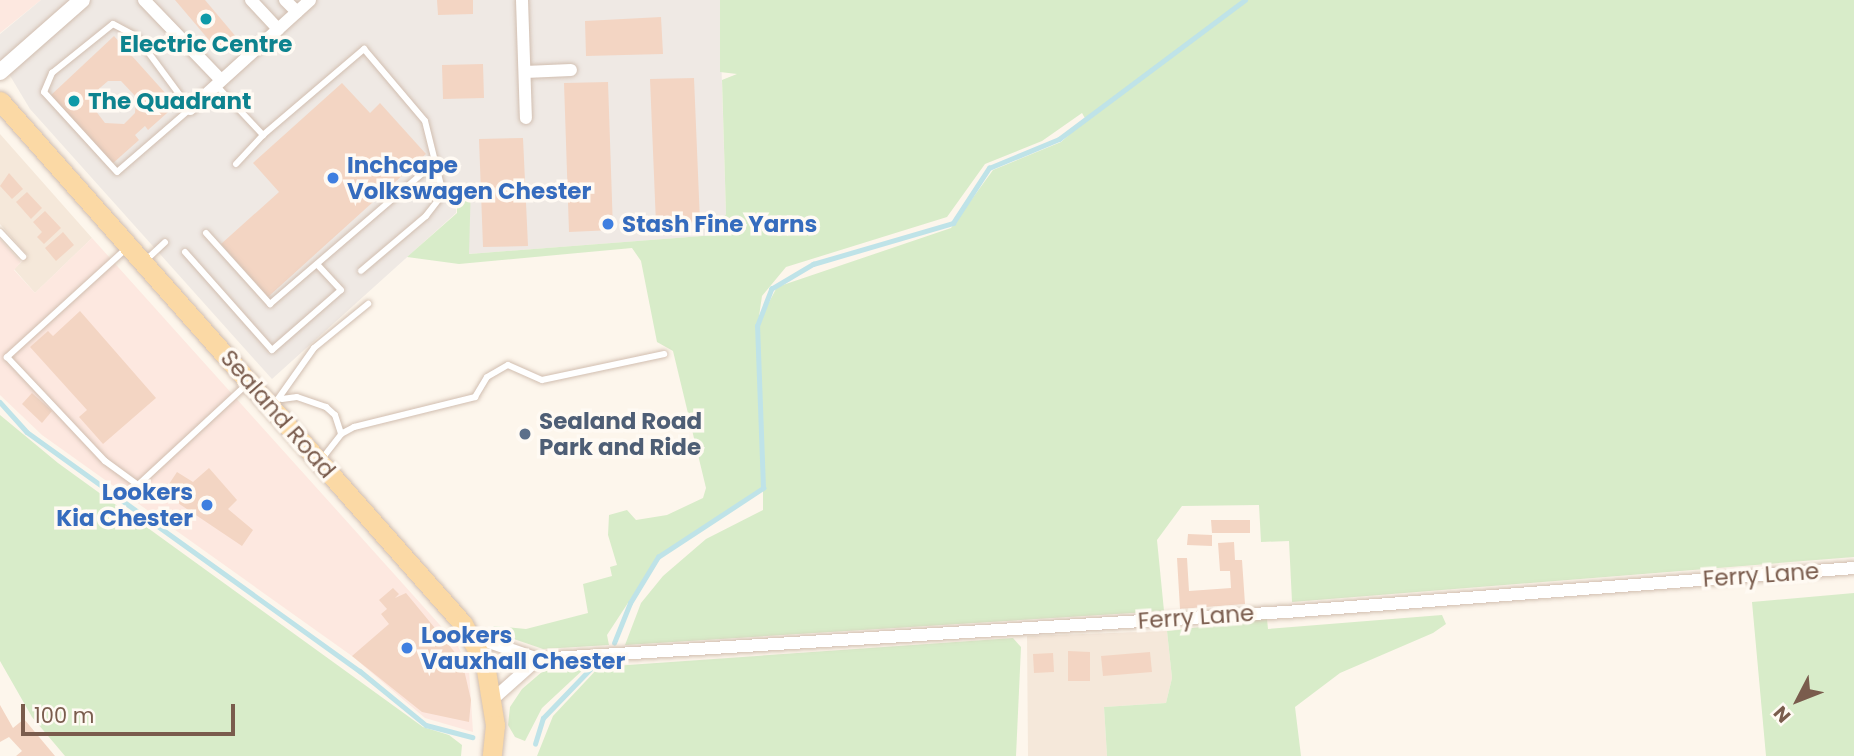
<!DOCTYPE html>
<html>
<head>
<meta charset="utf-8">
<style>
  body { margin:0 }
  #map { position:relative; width:1854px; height:756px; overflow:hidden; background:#fdf6ec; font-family:Poppins,sans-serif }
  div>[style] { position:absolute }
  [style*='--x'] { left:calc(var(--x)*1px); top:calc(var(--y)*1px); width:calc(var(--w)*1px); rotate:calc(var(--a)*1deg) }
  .residential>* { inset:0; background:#f5e8da }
  .commercial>* { inset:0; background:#fde8e0 }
  .industrial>* { inset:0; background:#efe9e4 }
  .green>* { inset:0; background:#d8ecc9 }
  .stream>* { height:4.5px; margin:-2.25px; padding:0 2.25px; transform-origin:2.25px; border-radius:2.25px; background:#bfe3e8 }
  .building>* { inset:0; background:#f3d5c3 }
  .roads { filter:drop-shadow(0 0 2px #d1beb0) drop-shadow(0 0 2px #d1beb0) }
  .service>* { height:6px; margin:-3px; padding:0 3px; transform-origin:3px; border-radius:3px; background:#fff }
  .minor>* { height:12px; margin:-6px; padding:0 6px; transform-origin:6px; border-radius:6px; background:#fff }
  .tertiary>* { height:16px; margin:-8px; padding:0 8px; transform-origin:8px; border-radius:8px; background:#fff }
  .primary>* { height:19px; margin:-9.5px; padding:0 9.5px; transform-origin:9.5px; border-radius:9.5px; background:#fbd9a5 }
  .dots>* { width:19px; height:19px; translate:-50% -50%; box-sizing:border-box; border:4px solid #fffaf3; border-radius:50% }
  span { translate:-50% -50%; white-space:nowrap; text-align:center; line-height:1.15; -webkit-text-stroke:7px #fffaf3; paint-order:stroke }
  .culture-label { font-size:23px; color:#0d838f; font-weight:700 }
  .left { translate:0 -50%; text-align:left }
  .shop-label { font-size:23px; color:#366cbe; font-weight:700 }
  .right { translate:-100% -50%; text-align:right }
  .street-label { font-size:23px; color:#7a5c4d }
  .service-label { font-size:23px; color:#4e5e75; font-weight:700 }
  .north { position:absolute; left:1763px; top:665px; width:70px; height:70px; -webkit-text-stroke:5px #fffaf3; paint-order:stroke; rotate:228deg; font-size:19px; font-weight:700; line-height:28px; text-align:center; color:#7a5c4d }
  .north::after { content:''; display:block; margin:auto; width:24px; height:32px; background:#7a5c4d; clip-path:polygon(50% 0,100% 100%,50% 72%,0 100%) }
  .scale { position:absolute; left:21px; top:704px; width:214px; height:32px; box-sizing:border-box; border:4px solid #7a5c4d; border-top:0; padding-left:9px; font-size:21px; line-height:24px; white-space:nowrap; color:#7a5c4d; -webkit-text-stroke:5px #fffaf3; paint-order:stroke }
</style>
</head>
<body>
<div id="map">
  <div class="residential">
    <div style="clip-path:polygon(0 134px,92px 238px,35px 293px,14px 269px,28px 256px,0 224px)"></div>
    <div style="clip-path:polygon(1167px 631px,1172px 678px,1166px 703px,1104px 707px,1107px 756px,1028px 756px,1027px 636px)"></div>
  </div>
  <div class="commercial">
    <div style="clip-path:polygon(0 0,41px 0,0 33px)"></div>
    <div style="clip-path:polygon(92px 238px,457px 644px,469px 670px,473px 732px,425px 718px,352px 656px,42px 435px,0 395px,0 239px,21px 262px,14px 270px,35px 293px)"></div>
  </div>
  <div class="industrial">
    <div style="clip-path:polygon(41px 0,727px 0,721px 52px,726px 214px,715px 235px,468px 254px,471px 184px,456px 186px,456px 213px,272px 379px,30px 109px,0 59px,0 34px)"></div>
  </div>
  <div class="green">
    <div style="clip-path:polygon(evenodd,720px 0,1854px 0,1854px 557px,1292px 602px,1289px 541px,1261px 542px,1259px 505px,1182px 506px,1157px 540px,1164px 611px,625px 645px,641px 603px,663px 576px,706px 539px,763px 510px,763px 489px,658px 557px,607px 635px,609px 645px,543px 649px,505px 636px,493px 626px,526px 629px,588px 613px,583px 584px,612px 576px,610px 567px,617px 565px,608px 535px,609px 515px,627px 510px,636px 520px,667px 515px,703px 498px,706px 488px,673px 351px,657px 342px,641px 261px,632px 248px,459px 264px,407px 257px,457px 213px,456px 186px,471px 183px,469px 254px,715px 235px,726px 214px,722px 80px,737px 74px,720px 72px,720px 0,1082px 113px,1086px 120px,1061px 142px,993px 170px,951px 228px,777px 287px,758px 323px,762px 296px,786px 267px,947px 217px,985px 164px,1042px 141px,1082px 113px)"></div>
    <div style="clip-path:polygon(0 415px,58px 463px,423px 727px,449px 735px,462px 745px,461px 756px,65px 756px,32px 717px,0 661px)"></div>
    <div style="clip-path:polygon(1854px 593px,1854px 756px,1766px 756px,1752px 602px)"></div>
    <div style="clip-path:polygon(1442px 615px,1446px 624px,1433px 633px,1340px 673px,1295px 707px,1301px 756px,1107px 756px,1104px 707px,1166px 703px,1172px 678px,1167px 631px,1267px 619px,1268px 629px)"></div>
    <div style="clip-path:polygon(1013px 638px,1021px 647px,1016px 756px,537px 756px,553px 716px,599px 667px)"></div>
    <div style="clip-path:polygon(586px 667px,542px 708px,525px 741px,515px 737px,508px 725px,510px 707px,522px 689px,543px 671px)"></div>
  </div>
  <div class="stream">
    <div style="--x:0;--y:402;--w:40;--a:48"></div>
    <div style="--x:27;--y:432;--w:410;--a:35.7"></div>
    <div style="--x:360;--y:671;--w:85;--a:39.3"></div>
    <div style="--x:426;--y:725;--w:48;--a:14.6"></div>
    <div style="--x:614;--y:643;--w:43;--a:-68.2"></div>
    <div style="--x:630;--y:603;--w:54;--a:-58.7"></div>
    <div style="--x:658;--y:557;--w:126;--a:-33.3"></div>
    <div style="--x:763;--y:488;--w:162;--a:-92.1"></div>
    <div style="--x:757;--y:326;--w:40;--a:-69"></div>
    <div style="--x:771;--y:289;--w:49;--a:-30.8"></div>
    <div style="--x:813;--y:264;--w:146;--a:-16.3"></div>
    <div style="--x:953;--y:223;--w:66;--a:-56.8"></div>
    <div style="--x:989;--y:168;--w:76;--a:-22.5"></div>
    <div style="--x:1059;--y:139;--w:232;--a:-36.8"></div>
    <div style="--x:535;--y:744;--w:27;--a:-73"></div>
    <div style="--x:543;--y:718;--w:71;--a:-46.1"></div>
  </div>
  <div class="building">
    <div style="clip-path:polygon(175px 0,205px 0,237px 38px,220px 53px)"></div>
    <div style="clip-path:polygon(437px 0,473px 0,473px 14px,438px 15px)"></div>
    <div style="clip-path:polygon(661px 17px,663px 54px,586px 56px,585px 21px)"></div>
    <div style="clip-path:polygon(evenodd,114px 36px,176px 105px,148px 130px,145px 126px,135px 135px,139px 140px,112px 164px,50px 96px,114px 36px,108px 81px,121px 81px,136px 97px,135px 113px,124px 124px,105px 123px,92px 106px,94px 93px,108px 81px)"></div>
    <div style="clip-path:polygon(483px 64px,484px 98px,443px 99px,442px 65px)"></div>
    <div style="clip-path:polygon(694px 78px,700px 222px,656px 224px,650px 79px)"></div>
    <div style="clip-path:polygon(608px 82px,613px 230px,569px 232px,564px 83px)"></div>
    <div style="clip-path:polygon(342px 83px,370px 113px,380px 103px,426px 154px,268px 297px,221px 244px,279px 192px,253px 163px)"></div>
    <div style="clip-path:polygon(523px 138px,528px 246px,483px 247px,479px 139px)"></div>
    <div style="clip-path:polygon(9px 173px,23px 189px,12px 199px,0 186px)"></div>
    <div style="clip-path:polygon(27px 192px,42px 208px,31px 219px,16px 202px)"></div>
    <div style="clip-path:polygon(45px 211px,61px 228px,44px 244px,37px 237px,42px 232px,33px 222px)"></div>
    <div style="clip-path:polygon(63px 232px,74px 245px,56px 261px,45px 248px)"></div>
    <div style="clip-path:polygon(80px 311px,156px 398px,103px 444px,79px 417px,87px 410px,30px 347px,48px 331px,53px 336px)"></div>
    <div style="clip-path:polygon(32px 393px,52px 411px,42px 423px,22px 404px)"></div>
    <div style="clip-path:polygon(209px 468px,237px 500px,228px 509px,253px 530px,242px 546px,163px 493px,177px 472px,193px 482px)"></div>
    <div style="clip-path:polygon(1211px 520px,1250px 520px,1250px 533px,1212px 533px)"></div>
    <div style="clip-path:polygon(1188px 534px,1212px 535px,1212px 546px,1187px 545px)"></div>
    <div style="clip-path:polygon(1234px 542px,1235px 560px,1242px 560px,1245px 604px,1180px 609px,1177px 558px,1187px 558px,1189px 591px,1231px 588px,1230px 571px,1220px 571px,1218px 543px)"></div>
    <div style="clip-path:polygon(393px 588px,399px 594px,395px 598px,406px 593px,462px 661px,471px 700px,469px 722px,422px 712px,352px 656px,389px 624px,381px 614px,387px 609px,379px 600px)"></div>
    <div style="clip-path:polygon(1068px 651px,1090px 652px,1090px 681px,1068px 681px)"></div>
    <div style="clip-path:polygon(1150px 652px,1152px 672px,1103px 676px,1101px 656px)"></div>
    <div style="clip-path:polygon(1053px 653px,1054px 672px,1034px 673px,1033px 654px)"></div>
    <div style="clip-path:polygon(0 705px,13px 728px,24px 719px,55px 756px,16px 756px,22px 751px,9px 737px,0 742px)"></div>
  </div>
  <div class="roads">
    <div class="service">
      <div style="--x:113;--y:24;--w:27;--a:28"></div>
      <div style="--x:137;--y:37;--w:89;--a:53.6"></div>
      <div style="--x:190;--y:109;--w:96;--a:139.2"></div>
      <div style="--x:117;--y:172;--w:108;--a:-132.4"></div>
      <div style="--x:44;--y:92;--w:21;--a:-67"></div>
      <div style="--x:52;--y:73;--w:78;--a:-38.8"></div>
      <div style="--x:216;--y:85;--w:69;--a:46.8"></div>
      <div style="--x:236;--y:164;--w:40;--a:-47"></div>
      <div style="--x:263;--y:135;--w:133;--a:-40.4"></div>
      <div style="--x:364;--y:49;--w:94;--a:49.7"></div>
      <div style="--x:425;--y:121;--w:75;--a:76.1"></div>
      <div style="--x:443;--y:194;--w:28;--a:128"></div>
      <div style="--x:426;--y:216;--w:85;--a:139.8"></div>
      <div style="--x:0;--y:232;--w:34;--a:47"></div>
      <div style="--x:206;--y:233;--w:96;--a:48"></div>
      <div style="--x:270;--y:304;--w:220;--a:-40.6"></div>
      <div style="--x:128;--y:247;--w:164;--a:137.7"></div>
      <div style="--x:7;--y:357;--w:143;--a:46.7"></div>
      <div style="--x:105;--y:461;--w:41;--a:36"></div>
      <div style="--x:138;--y:485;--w:150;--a:-42.8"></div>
      <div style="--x:185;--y:252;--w:131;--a:48.4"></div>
      <div style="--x:272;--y:350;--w:91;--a:-41"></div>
      <div style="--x:341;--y:290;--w:35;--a:-133"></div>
      <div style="--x:146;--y:260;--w:26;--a:-43"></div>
      <div style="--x:282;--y:399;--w:15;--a:-8"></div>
      <div style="--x:297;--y:397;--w:31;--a:19"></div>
      <div style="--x:326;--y:407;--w:12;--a:42"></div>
      <div style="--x:335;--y:415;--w:20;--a:72"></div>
      <div style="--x:273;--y:406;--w:71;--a:-54.7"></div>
      <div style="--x:314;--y:348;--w:70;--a:-39.2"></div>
      <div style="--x:321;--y:460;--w:33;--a:-52"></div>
      <div style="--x:341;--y:434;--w:15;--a:-28"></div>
      <div style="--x:354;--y:427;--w:125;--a:-13.9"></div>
      <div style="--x:475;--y:397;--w:23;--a:-59"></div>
      <div style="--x:487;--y:377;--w:24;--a:-30"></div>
      <div style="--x:508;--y:365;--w:37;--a:24"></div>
      <div style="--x:542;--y:380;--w:125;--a:-12"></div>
    </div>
    <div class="minor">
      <div style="--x:144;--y:0;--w:111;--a:46.1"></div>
      <div style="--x:251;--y:0;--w:40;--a:47"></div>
      <div style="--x:285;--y:0;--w:17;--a:45"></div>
      <div style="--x:522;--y:0;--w:118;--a:88.1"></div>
      <div style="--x:525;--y:72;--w:46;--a:-2.5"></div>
      <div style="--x:190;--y:109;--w:162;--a:-42.2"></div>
      <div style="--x:469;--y:635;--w:73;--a:19.2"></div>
      <div style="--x:492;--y:700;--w:62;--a:-41.7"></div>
      <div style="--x:538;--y:659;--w:749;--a:-3.6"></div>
      <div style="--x:1286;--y:612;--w:570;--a:-4.43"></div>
    </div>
    <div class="tertiary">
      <div style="--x:0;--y:72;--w:109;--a:-41.3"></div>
    </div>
    <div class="primary">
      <div style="--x:0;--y:101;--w:698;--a:48.48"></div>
      <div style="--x:463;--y:624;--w:46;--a:61.2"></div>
      <div style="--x:485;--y:664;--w:62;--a:80.7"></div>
      <div style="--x:495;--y:725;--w:31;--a:96"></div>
    </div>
  </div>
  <div class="dots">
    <div style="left:206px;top:19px;background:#0f9aa8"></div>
    <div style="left:74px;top:101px;background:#0f9aa8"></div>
    <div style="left:333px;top:178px;background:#3f7fe0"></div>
    <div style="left:608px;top:224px;background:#3f7fe0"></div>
    <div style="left:525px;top:434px;background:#5c6f8a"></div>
    <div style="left:207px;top:505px;background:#3f7fe0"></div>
    <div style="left:407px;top:648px;background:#3f7fe0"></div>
  </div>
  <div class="culture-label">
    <span style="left:206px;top:44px">Electric Centre</span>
    <span class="left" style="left:88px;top:101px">The Quadrant</span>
  </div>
  <div class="shop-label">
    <span class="left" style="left:347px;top:178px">Inchcape<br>Volkswagen Chester</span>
    <span class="left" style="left:622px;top:224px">Stash Fine Yarns</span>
    <span class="right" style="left:193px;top:505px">Lookers<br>Kia Chester</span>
    <span class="left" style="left:421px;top:648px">Lookers<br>Vauxhall Chester</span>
  </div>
  <div class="street-label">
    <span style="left:278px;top:414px;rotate:49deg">Sealand Road</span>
    <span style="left:1761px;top:575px;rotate:-4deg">Ferry Lane</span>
    <span style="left:1196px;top:617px;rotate:-4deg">Ferry Lane</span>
  </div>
  <div class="service-label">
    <span class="left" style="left:539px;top:434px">Sealand Road<br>Park and Ride</span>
  </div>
  <div class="north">N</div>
  <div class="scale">100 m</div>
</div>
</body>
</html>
